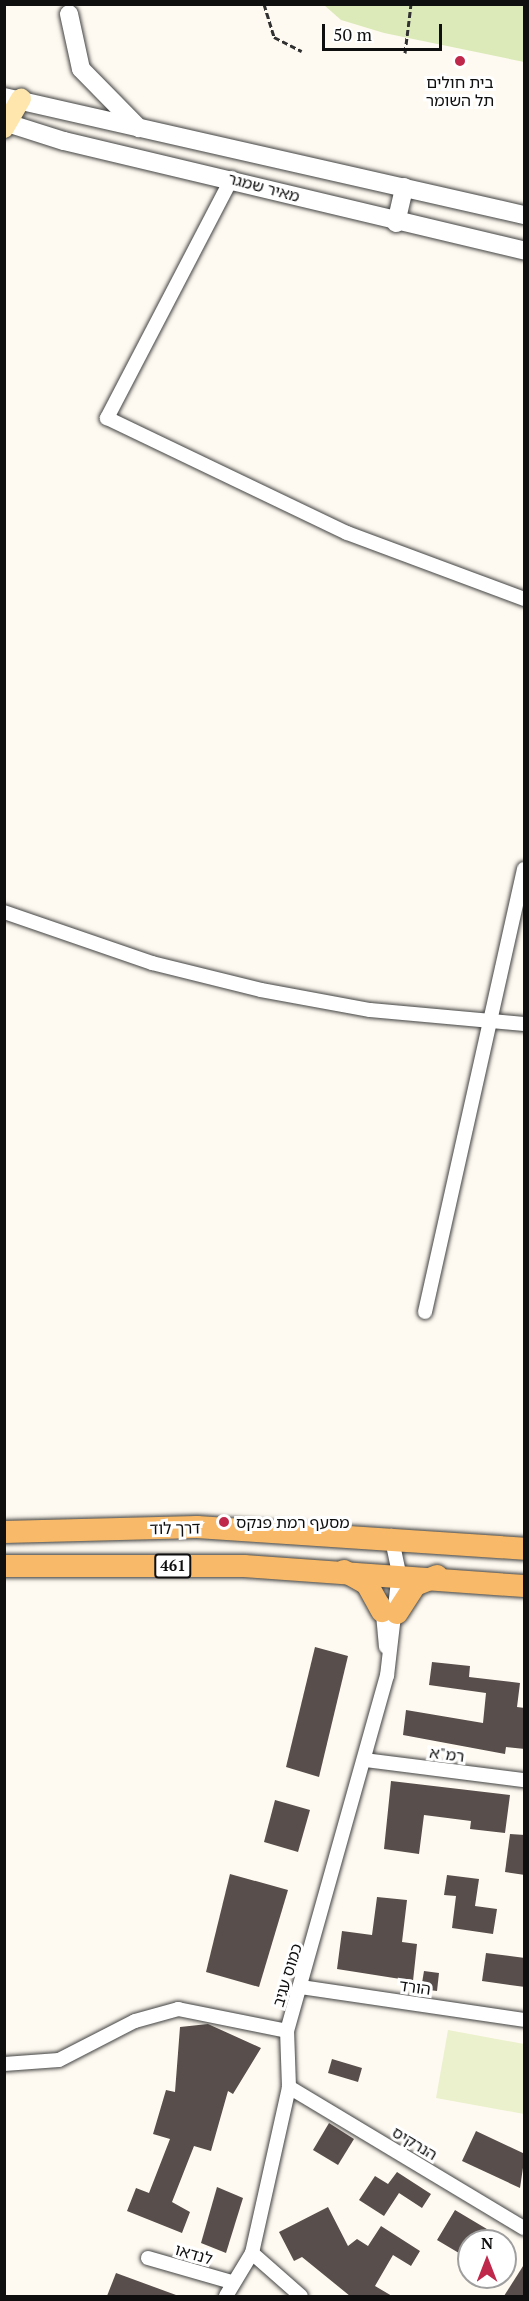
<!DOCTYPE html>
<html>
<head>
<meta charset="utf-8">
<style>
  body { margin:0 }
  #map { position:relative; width:529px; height:2301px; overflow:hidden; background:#fffaf1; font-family:"PT Serif","Noto Sans Hebrew",serif }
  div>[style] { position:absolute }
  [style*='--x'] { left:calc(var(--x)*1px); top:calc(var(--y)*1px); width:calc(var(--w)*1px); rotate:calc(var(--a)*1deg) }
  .green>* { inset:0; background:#dceaba }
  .pitch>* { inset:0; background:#ebf1cc }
  .building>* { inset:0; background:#584e4b }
  .path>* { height:3px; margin-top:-1.5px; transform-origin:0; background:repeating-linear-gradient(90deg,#313131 0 6px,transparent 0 9px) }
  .roads { filter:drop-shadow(0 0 2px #424242) drop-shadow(0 0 2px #424242) }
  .minor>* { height:14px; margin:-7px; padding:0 7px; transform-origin:7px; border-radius:7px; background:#fff }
  .tertiary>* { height:18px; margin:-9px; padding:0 9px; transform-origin:9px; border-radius:9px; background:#fff }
  .secondary>* { height:20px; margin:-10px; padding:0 10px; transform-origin:10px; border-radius:10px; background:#fee6ad }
  .primary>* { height:22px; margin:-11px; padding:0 11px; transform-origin:11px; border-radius:11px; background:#f8ba69 }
  .dots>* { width:16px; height:16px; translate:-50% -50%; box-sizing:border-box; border:3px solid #fff; border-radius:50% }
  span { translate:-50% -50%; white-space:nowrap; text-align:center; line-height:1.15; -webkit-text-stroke:6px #fff; paint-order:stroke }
  .shield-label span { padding:2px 4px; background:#fff; border:2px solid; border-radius:4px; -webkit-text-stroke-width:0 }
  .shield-label { font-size:15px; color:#0f0f0f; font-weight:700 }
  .poi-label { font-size:16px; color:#0f0f0f }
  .left { translate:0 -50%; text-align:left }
  .street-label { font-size:16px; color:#0f0f0f }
  .frame { position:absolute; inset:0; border:6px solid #0f0f0f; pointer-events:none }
  .north { position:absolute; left:457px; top:2229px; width:60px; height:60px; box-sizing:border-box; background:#fff; border:2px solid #9f9f9f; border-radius:50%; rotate:0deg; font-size:16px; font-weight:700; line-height:24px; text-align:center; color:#0f0f0f }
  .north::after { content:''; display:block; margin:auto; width:21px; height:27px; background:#bf274b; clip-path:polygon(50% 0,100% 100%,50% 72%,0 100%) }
  .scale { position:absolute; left:322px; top:24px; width:120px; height:27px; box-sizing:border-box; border:3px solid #0f0f0f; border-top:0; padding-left:8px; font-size:18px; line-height:21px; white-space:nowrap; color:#0f0f0f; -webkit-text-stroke:4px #fff; paint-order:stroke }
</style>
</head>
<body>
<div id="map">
  <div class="green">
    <div style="clip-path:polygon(324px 5px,524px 5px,524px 62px,384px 33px,341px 20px)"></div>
  </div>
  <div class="pitch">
    <div style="clip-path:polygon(448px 2030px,524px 2044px,524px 2114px,436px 2098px)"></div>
  </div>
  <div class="building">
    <div style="clip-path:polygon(315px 1647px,348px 1656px,319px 1777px,286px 1767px)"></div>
    <div style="clip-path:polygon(432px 1662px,470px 1666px,469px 1677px,520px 1683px,517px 1707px,525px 1708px,525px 1749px,506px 1747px,505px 1754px,403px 1735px,406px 1710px,483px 1723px,486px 1693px,429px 1685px)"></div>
    <div style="clip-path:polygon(391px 1781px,510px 1795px,505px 1833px,470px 1829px,471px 1821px,424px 1815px,419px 1854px,384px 1849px)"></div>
    <div style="clip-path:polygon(275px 1800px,310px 1810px,298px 1852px,264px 1842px)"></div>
    <div style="clip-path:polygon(510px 1834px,525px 1835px,525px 1875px,505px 1872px)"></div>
    <div style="clip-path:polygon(230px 1874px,288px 1890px,259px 1987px,206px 1972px)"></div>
    <div style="clip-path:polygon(447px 1875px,479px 1879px,475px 1906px,497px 1909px,493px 1934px,452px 1928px,456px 1896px,444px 1895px)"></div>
    <div style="clip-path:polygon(377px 1897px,407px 1900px,402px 1942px,417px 1944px,413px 1981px,337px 1969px,342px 1931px,372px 1935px)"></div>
    <div style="clip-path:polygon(486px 1953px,525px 1958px,525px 1987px,482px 1981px)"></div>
    <div style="clip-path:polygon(424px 1971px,439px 1973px,437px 1991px,421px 1989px)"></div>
    <div style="clip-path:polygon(208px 2024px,261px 2048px,233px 2094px,228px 2091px,211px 2151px,194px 2146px,172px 2202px,190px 2212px,182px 2233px,127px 2211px,136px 2188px,149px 2193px,170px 2139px,153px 2134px,166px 2090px,175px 2092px,180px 2027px)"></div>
    <div style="clip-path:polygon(332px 2059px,362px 2068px,358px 2082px,328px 2073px)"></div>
    <div style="clip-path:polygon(329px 2123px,354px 2139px,338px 2165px,313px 2150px)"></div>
    <div style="clip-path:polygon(476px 2131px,525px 2154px,520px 2188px,462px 2161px)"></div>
    <div style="clip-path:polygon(397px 2172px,431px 2194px,422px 2208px,399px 2193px,384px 2216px,359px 2200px,375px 2176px,388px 2184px)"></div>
    <div style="clip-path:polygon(217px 2187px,243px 2198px,226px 2253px,201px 2243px)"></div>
    <div style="clip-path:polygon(328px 2207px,348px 2246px,357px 2239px,368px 2246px,381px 2226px,420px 2251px,411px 2266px,393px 2255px,375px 2286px,392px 2296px,350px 2296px,302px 2257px,294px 2261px,279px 2232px)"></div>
    <div style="clip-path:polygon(455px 2210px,507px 2241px,469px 2241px,469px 2259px,437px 2240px)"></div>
    <div style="clip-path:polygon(525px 2263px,525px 2296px,504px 2296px)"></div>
    <div style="clip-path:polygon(116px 2273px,176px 2295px,176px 2296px,107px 2296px)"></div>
  </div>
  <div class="path">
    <div style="--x:264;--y:4;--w:34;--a:73"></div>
    <div style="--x:274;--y:37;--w:31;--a:27"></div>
    <div style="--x:364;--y:4;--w:19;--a:0"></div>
    <div style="--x:405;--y:53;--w:49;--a:-83"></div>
  </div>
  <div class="roads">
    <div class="minor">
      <div style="--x:232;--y:178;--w:271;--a:117.5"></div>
      <div style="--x:107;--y:418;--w:266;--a:25.6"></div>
      <div style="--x:347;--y:533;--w:189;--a:20.4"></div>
      <div style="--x:4;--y:912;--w:157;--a:19"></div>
      <div style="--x:152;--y:963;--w:112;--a:13.9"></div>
      <div style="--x:261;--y:990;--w:111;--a:10.4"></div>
      <div style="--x:370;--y:1010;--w:155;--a:5.2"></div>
      <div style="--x:425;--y:1312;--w:454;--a:-77.4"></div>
      <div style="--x:382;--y:1603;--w:44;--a:84.8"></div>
      <div style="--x:365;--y:1760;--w:160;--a:7.2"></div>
      <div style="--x:301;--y:1987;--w:225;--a:8.4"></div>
      <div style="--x:4;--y:2064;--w:55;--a:-4.2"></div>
      <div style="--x:59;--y:2060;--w:85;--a:-27.2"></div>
      <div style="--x:135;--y:2021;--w:45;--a:-15.6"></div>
      <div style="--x:178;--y:2009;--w:111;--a:11.4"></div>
      <div style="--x:289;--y:2087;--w:274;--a:31"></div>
      <div style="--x:252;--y:2253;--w:65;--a:41.3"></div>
      <div style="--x:148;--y:2258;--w:86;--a:16.1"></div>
      <div style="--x:226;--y:2296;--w:50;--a:-58.8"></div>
      <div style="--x:252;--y:2253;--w:170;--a:-77.4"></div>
      <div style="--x:289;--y:2087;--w:56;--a:-92"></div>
      <div style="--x:287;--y:2031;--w:369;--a:-74.3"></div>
      <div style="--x:387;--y:1676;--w:104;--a:-83.4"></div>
      <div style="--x:399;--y:1573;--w:38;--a:-102"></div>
    </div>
    <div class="tertiary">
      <div style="--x:69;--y:14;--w:56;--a:77.7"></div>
      <div style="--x:81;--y:69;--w:83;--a:45.5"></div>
      <div style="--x:4;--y:97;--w:533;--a:12.79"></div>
      <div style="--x:4;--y:122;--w:63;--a:17.6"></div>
      <div style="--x:64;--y:141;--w:473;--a:13.4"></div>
      <div style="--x:396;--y:223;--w:37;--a:-77"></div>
    </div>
    <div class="secondary">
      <div style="--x:4;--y:128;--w:34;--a:-60"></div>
    </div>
    <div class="primary">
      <div style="--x:4;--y:1532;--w:193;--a:-1.5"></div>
      <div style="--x:197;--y:1527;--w:328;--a:3.8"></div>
      <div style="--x:4;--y:1566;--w:240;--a:0"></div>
      <div style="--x:244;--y:1566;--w:281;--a:4.1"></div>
      <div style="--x:344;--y:1571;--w:26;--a:29"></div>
      <div style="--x:367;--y:1584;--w:31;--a:61"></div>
      <div style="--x:397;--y:1613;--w:33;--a:-57"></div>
      <div style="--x:415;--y:1585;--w:24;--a:-22"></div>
    </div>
  </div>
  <div class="dots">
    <div style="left:460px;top:61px;background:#bf274b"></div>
    <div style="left:224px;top:1522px;background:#bf274b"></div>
  </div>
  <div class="shield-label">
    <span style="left:173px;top:1566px">461</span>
  </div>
  <div class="poi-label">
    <span style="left:460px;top:91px">בית חולים<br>תל השומר</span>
    <span class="left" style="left:236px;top:1522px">מסעף רמת פנקס</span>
  </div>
  <div class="street-label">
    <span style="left:264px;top:187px;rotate:15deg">מאיר שמגר</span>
    <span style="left:175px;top:1528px;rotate:-1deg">דרך לוד</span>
    <span style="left:447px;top:1754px;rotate:7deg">רמ"א</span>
    <span style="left:287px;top:1975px;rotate:-73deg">כמוס עגיב</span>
    <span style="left:415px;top:1987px;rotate:8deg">הורד</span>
    <span style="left:415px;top:2143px;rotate:31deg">הנרקיס</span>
    <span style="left:194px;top:2254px;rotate:16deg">לנדאו</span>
  </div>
  <div class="frame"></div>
  <div class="north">N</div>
  <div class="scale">50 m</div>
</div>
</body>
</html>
